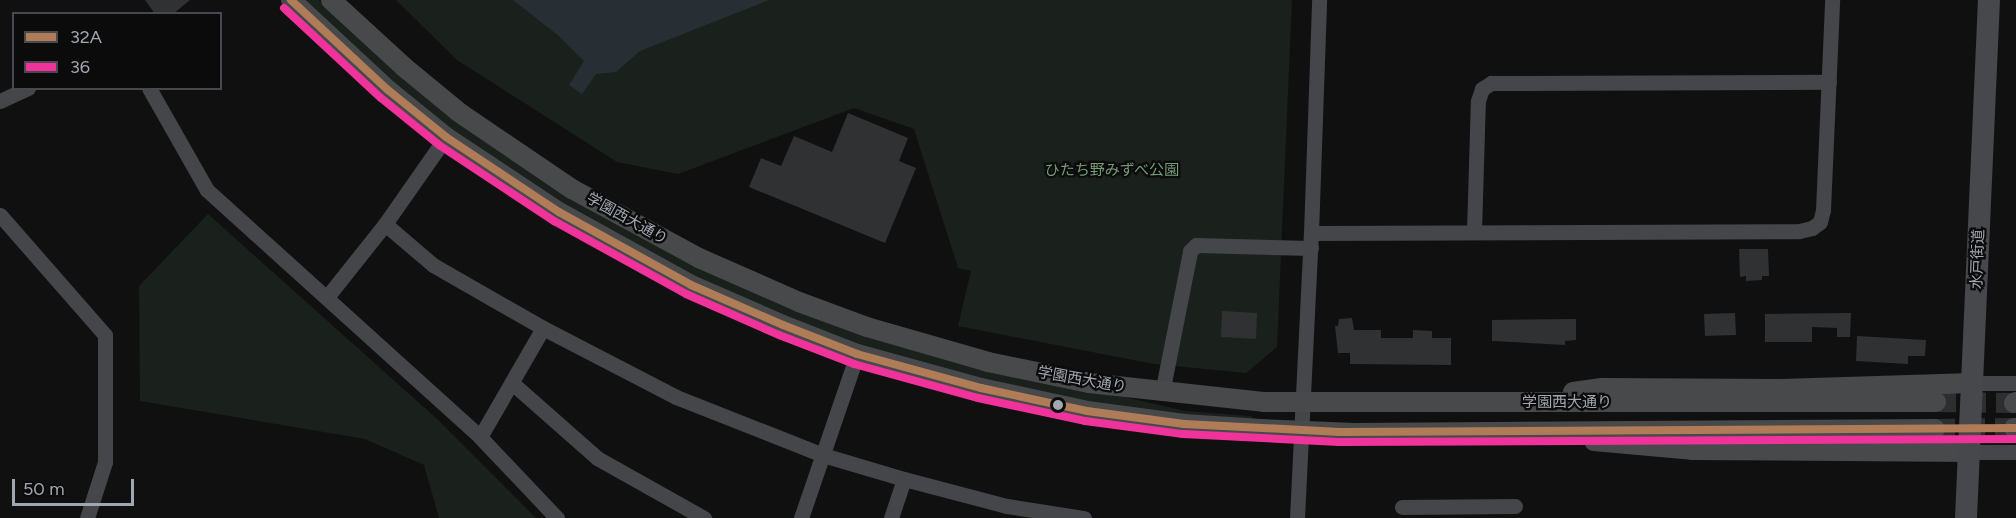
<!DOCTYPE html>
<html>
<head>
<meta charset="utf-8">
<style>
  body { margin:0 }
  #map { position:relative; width:2016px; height:518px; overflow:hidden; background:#101010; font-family:Figtree,"Noto Sans JP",sans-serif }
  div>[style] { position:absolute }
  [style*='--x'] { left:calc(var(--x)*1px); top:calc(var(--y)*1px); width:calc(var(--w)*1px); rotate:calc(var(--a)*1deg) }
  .green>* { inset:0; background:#1a201b }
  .water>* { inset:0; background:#272f35 }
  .building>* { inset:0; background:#303133 }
  .major-tunnel>* { height:20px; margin-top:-10px; transform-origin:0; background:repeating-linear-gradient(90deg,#2d2e30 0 20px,transparent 0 30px) }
  .minor>* { height:15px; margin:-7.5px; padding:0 7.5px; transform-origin:7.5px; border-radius:7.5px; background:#454649 }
  .major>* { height:20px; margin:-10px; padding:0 10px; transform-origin:10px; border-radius:10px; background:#47494b }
  .highway>* { height:22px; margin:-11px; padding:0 11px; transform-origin:11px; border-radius:11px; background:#47484b }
  .bus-1>* { height:8px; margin:-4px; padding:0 4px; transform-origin:4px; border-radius:4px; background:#b07c57 }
  .bus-2>* { height:8px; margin:-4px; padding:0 4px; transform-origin:4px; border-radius:4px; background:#ef339a }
  .dots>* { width:16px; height:16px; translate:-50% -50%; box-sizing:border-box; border:3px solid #0b0b0c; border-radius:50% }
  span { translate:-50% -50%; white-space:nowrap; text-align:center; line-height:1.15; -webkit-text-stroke:4.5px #0b0b0c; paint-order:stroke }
  .park-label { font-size:15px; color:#789c78 }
  .street-label { font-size:15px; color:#a1a7b1 }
  .legend { position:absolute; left:12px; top:12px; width:210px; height:78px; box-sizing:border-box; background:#0b0b0c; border:2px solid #47494e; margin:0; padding:8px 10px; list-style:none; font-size:18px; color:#a1a7b1 }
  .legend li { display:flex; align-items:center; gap:12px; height:30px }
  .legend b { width:30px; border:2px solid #47494e }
  .scale { position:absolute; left:12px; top:479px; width:122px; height:27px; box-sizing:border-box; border:3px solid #a1a7b1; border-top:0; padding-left:8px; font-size:18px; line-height:21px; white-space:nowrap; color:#a1a7b1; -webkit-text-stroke:4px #0b0b0c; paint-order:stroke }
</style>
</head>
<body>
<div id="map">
  <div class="green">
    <div style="clip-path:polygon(302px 0,319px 0,382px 60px,718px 276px,1120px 396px,1185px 411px,1251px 416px,1254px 420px,1118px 409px,1028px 393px,858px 345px,676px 271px,570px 209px,457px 134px,403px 91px)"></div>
    <div style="clip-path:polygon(396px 0,1292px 0,1277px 347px,1246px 373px,1154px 364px,958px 326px,971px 271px,958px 268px,914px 129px,854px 108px,678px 174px,617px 162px,457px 60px)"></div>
    <div style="clip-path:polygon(208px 214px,436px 418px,536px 518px,439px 518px,424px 465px,365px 439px,140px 401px,139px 286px)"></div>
  </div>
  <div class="water">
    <div style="clip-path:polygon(513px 0,769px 0,640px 51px,616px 72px,596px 74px,582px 94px,569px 85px,584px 61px,559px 36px)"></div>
  </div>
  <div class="building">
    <div style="clip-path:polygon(145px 0,190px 0,173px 14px,155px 14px)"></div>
    <div style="clip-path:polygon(848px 113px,908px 138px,899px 161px,916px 168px,885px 243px,749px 187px,761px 158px,781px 166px,794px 136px,832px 152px)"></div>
    <div style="clip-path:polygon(1739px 249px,1768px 249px,1769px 276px,1762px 276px,1762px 280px,1746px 281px,1746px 276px,1740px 277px)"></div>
    <div style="clip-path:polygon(1222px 311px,1257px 313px,1256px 339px,1221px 337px)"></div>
    <div style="clip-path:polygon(1735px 313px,1736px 335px,1705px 336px,1704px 314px)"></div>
    <div style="clip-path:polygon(1851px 313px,1850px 337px,1837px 337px,1837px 328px,1812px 327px,1812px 342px,1765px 342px,1765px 314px)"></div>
    <div style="clip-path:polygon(1352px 318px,1354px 330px,1381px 330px,1381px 338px,1413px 338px,1413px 330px,1432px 331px,1432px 338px,1451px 338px,1451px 365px,1350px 364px,1350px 353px,1338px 353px,1335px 326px,1338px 326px,1339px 319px)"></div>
    <div style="clip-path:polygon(1576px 319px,1576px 340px,1565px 341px,1565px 345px,1492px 341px,1492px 320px)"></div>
    <div style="clip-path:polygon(1857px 336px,1926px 340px,1925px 356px,1908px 356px,1908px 364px,1856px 361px)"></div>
  </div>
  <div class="major-tunnel">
    <div style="--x:1936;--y:402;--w:78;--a:0.7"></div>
    <div style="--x:1935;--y:429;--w:79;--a:-0.7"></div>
  </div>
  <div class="minor">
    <div style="--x:149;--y:88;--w:117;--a:60.4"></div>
    <div style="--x:207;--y:190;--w:368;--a:42.1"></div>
    <div style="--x:480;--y:437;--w:112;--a:46.5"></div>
    <div style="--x:0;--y:101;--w:31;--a:-25"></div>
    <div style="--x:0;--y:215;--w:159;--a:48.8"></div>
    <div style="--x:105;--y:335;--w:127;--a:90"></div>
    <div style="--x:105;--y:462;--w:59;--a:107.8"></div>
    <div style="--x:385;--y:224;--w:63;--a:40.5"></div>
    <div style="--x:433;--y:265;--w:127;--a:29.8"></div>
    <div style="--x:543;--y:328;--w:150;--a:27.4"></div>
    <div style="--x:676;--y:397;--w:158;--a:21.5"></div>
    <div style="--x:823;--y:455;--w:84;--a:16.5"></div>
    <div style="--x:904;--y:479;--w:106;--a:14.7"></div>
    <div style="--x:1007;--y:506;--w:78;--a:8.9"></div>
    <div style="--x:1474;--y:232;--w:131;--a:-88.3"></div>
    <div style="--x:1478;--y:101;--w:13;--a:-72"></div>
    <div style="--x:1482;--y:89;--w:11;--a:-34"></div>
    <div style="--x:1491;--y:83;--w:338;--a:-0.2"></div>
    <div style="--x:1311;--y:233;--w:488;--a:-0.2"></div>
    <div style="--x:1799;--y:231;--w:13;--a:-13"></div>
    <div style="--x:1812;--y:228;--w:10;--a:-37"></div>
    <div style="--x:1820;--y:222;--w:12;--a:-76"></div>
    <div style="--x:1823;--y:210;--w:210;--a:-87.5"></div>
    <div style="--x:327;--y:297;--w:93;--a:-51.5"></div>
    <div style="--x:385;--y:224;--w:106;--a:-55"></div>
    <div style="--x:512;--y:383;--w:113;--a:41.4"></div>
    <div style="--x:597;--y:458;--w:123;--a:29.3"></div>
    <div style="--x:1973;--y:383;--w:43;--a:0"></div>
    <div style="--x:1162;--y:393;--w:145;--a:-78.8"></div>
    <div style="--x:1190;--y:251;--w:8;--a:-45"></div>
    <div style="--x:1196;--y:245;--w:115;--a:1.5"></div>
    <div style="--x:480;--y:437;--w:126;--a:-60"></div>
    <div style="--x:1969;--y:452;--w:47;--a:0"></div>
    <div style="--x:1402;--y:507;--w:113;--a:-0.5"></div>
    <div style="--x:801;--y:518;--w:173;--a:-71.1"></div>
    <div style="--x:891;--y:518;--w:41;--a:-71.6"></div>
    <div style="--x:1297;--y:518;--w:285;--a:-87.2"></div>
    <div style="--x:1311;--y:233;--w:233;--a:-88"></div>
  </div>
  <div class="major">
    <div style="--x:291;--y:0;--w:132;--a:42.9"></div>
    <div style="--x:388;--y:90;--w:75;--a:39"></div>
    <div style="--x:446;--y:137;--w:136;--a:33.6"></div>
    <div style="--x:559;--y:212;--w:151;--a:28.9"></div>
    <div style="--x:691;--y:285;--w:100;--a:23.5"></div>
    <div style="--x:783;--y:325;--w:79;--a:21.4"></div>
    <div style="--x:857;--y:354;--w:129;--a:15.3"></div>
    <div style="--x:981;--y:388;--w:108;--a:12.2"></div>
    <div style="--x:1087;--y:411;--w:98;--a:7.6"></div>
    <div style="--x:1184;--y:424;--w:77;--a:3.7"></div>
    <div style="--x:1261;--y:429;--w:93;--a:2.5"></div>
    <div style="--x:1354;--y:433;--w:581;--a:-0.39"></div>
    <div style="--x:331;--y:0;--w:99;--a:42.5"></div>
    <div style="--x:404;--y:67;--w:72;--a:39.4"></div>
    <div style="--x:460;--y:113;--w:135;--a:34.2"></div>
    <div style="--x:572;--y:189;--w:145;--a:28.5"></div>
    <div style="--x:699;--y:258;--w:109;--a:23.7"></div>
    <div style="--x:799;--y:302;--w:72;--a:20.2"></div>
    <div style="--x:867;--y:327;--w:126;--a:16.1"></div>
    <div style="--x:988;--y:362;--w:103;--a:11.7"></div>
    <div style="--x:1089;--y:383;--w:175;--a:6.2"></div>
    <div style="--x:1263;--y:402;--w:673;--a:0"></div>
    <div style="--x:1573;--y:392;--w:29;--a:-8"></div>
    <div style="--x:1602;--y:388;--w:179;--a:0.3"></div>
    <div style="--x:1781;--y:389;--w:192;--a:-1.8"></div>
    <div style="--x:2014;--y:403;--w:2;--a:-27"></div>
    <div style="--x:2014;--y:428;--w:2;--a:0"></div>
    <div style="--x:1594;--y:441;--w:98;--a:5.2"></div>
    <div style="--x:1692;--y:450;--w:277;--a:0.4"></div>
  </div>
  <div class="highway">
    <div style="--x:1966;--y:518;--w:519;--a:-87.46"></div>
  </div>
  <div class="bus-1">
    <div style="--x:291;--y:0;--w:132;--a:42.9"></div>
    <div style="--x:388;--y:90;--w:75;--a:39"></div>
    <div style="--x:446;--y:137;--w:136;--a:33.6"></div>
    <div style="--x:559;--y:212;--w:151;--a:28.9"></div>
    <div style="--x:691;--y:285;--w:100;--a:23.5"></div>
    <div style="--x:783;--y:325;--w:79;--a:21.4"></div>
    <div style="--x:857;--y:354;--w:129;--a:15.3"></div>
    <div style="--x:981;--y:388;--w:108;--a:12.2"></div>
    <div style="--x:1087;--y:411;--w:98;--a:7.6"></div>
    <div style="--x:1184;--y:424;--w:156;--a:2.9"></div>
    <div style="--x:1340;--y:432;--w:676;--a:-0.34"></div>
  </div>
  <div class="bus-2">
    <div style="--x:284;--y:8;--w:132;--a:42.9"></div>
    <div style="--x:381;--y:98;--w:75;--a:39"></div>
    <div style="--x:439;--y:145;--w:138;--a:33.5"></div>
    <div style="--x:554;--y:221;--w:151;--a:28.9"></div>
    <div style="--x:686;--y:294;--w:102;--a:23.8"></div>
    <div style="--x:779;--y:335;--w:80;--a:21.1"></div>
    <div style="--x:854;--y:364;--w:129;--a:15.3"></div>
    <div style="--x:978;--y:398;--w:109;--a:12.1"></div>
    <div style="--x:1085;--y:421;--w:99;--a:7.6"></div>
    <div style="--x:1183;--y:434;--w:156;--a:2.9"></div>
    <div style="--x:1339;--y:442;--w:677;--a:-0.25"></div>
  </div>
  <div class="dots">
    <div style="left:1058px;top:405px;background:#a1a7b1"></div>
  </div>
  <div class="park-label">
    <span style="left:1112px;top:171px">ひたち野みずべ公園</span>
  </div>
  <div class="street-label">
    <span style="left:627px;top:219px;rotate:29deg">学園西大通り</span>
    <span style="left:1978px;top:259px;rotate:-88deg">水戸街道</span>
    <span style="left:1082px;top:380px;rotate:10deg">学園西大通り</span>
    <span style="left:1567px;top:403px">学園西大通り</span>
  </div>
  <ul class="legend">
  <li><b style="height:8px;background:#b07c57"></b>32A</li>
  <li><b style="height:8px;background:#ef339a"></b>36</li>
  </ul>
  <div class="scale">50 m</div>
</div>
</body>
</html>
